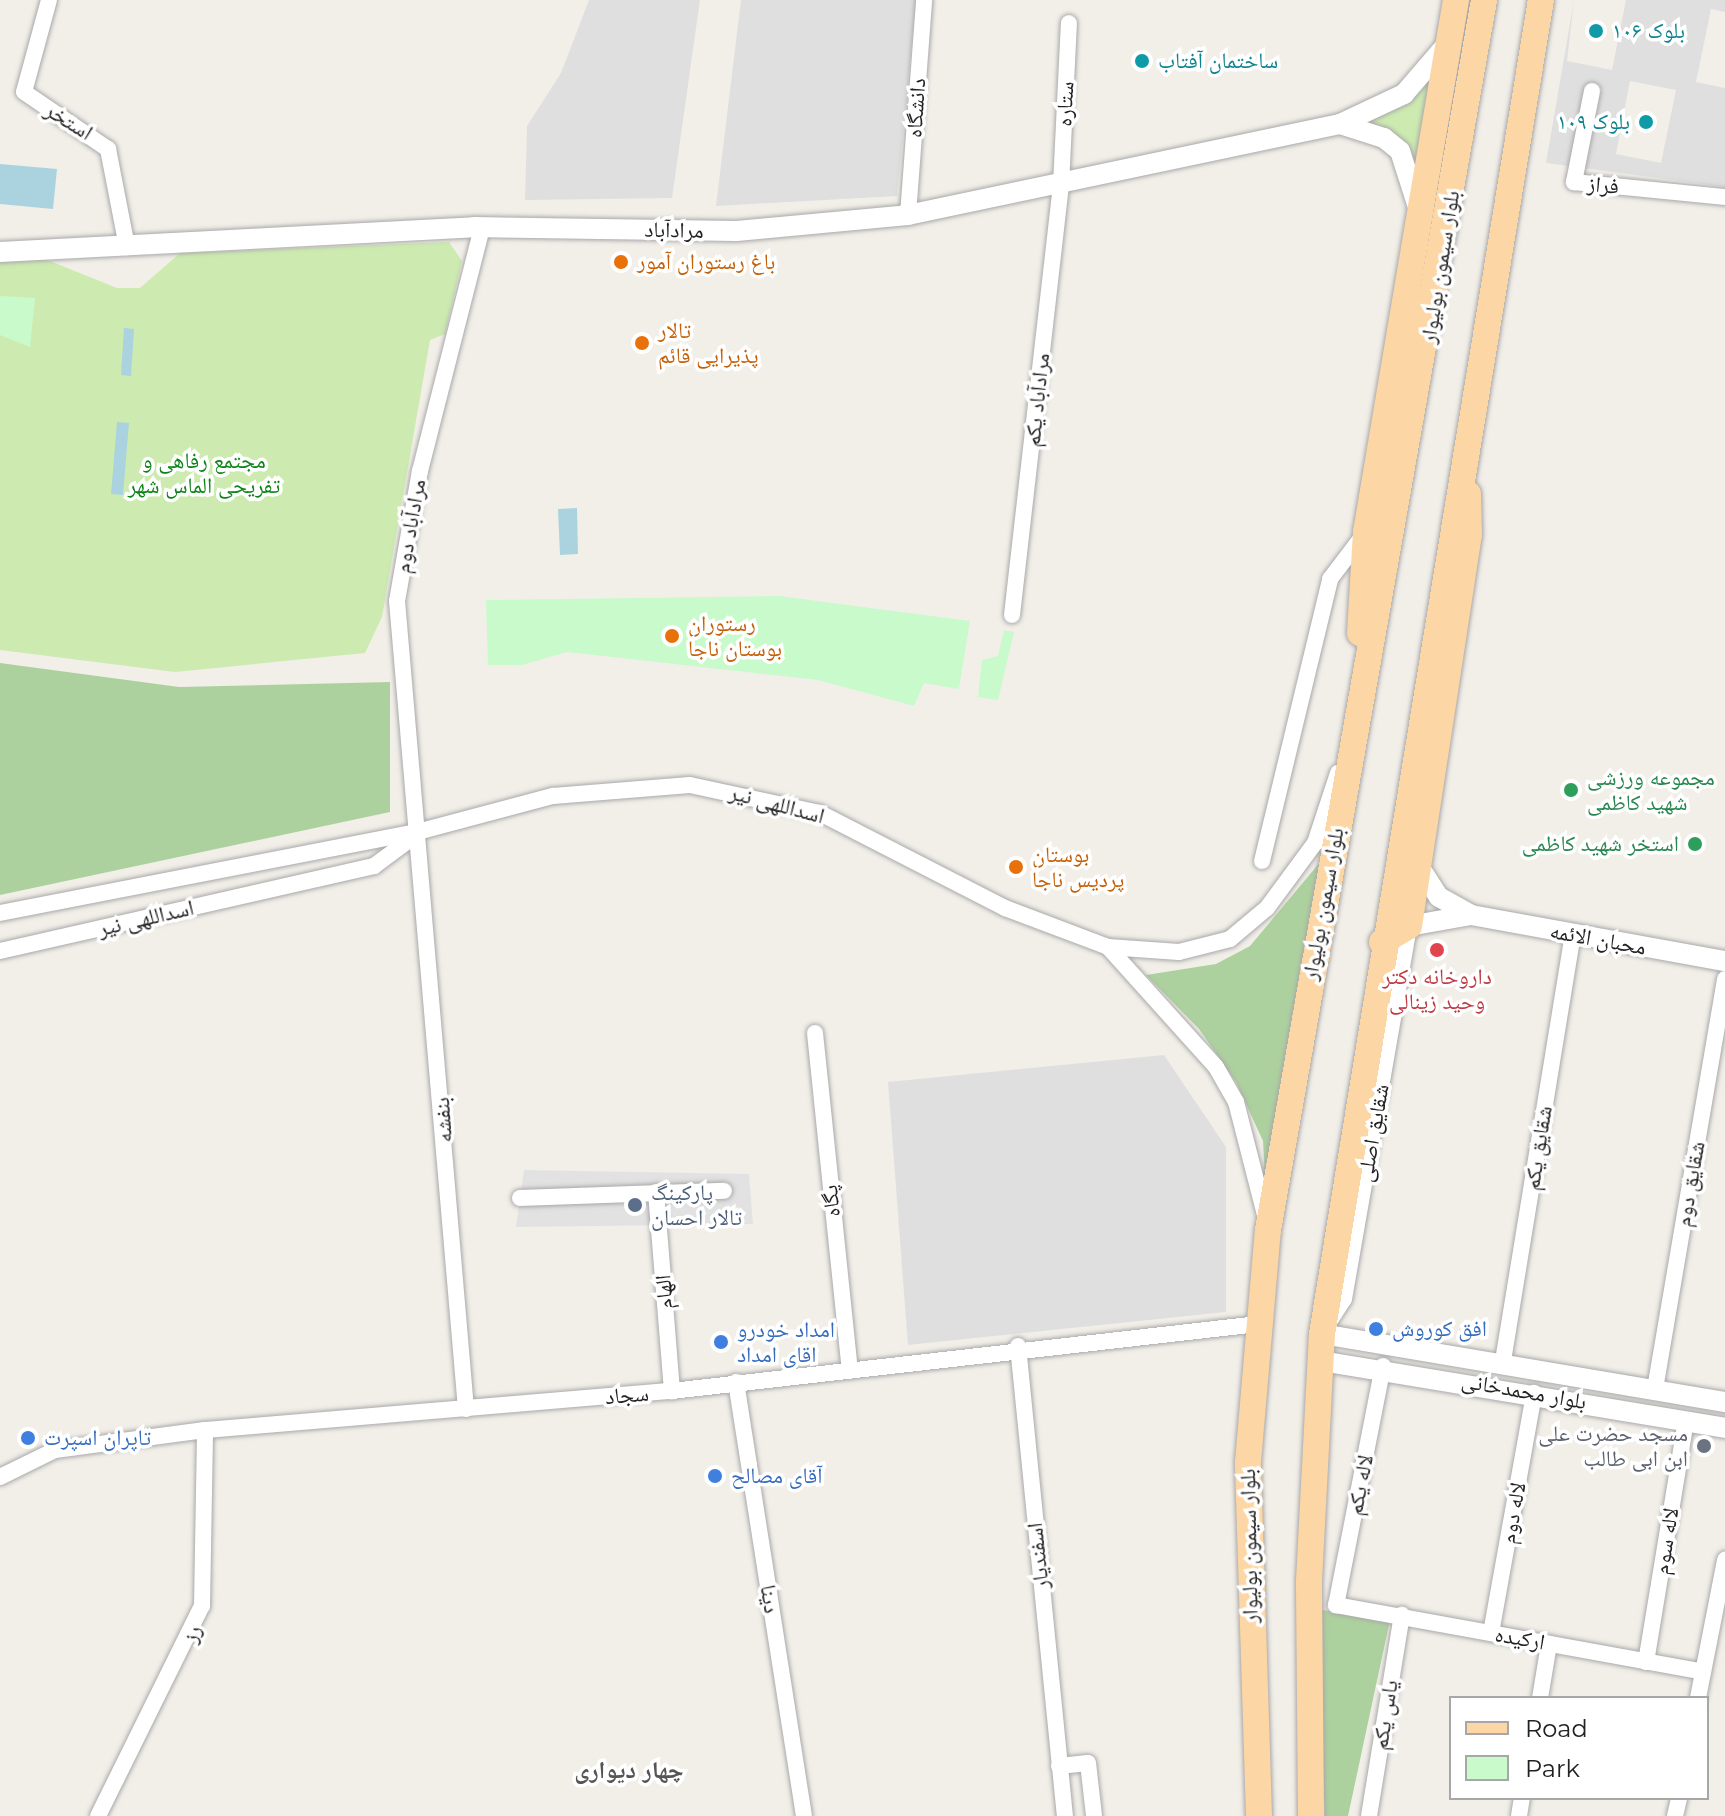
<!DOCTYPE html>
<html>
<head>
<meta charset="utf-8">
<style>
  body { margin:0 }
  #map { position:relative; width:1725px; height:1816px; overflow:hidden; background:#f2efe9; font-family:Montserrat,"Noto Naskh Arabic",sans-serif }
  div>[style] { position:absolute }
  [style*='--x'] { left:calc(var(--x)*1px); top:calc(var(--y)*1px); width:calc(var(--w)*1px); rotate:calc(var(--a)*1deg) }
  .residential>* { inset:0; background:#e0dfdf }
  .grass>* { inset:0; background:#cdebb0 }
  .forest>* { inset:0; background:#add19e }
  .park>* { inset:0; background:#c8facc }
  .parking>* { inset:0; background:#e2e2e2 }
  .water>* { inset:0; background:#aad3df }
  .roads { filter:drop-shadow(0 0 2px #a9a9a9) drop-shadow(0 0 2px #a9a9a9) }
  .minor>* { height:16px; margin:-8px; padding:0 8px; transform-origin:8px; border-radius:8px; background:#fff }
  .tertiary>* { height:20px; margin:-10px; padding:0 10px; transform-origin:10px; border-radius:10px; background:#fff }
  .primary>* { height:26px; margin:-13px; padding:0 13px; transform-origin:13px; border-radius:13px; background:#fcd6a4 }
  .dots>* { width:22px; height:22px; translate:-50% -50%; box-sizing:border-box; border:4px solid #fff; border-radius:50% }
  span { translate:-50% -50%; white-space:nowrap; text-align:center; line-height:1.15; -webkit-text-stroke:7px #fff; paint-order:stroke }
  .culture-label { font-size:22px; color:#0d838f }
  .left { translate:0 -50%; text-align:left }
  .right { translate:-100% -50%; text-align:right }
  .street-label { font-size:22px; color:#222 }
  .food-label { font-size:22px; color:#c56008 }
  .park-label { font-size:22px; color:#0c8416 }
  .leisure-label { font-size:22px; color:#27864d }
  .health-label { font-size:22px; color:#be3a42 }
  .service-label { font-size:22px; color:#4e5e75 }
  .shop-label { font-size:22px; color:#366cbe }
  .worship-label { font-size:22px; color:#5b616d }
  .neighbourhood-label { font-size:24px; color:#555; font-weight:700 }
  .legend { position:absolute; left:1449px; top:1696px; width:260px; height:104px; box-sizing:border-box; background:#fff; border:2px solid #a7a7a7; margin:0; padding:10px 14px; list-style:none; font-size:24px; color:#222 }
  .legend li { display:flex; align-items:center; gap:16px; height:40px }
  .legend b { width:40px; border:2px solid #a7a7a7 }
</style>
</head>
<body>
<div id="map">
  <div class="residential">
    <div style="clip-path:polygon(589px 0,700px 0,672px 198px,525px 200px,527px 126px,561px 73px)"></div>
    <div style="clip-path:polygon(741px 0,916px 0,897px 196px,716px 206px)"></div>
    <div style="clip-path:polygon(evenodd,1574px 0,1567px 61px,1612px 70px,1626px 0,1725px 0,1725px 12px,1711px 9px,1696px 82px,1725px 88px,1725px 187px,1546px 163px,1574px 0,1630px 81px,1676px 90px,1661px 163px,1616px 154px,1630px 81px)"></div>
    <div style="clip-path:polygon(1164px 1055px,1226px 1147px,1226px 1312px,908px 1345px,888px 1082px)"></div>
  </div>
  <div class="grass">
    <div style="clip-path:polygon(1434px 74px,1421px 172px,1409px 149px,1367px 121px)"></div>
    <div style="clip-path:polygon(449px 242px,462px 261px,445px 334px,430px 340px,382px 617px,365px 653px,175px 672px,0 650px,0 255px,35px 255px,117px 288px,140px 288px,180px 253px)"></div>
  </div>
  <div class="forest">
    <div style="clip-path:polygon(0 663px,179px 687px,390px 682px,390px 812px,0 895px)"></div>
    <div style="clip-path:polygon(1321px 861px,1265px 1179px,1263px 1141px,1236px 1082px,1199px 1029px,1146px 975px,1216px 964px,1250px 946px)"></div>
    <div style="clip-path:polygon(1316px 1609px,1390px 1620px,1348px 1816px,1325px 1816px)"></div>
  </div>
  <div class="park">
    <div style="clip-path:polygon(0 296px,35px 298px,30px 347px,0 335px)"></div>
    <div style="clip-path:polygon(779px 596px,970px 621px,959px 689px,924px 683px,914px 706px,818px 680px,567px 652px,522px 665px,488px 665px,486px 600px)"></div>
    <div style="clip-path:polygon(1004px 630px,1014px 632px,998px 700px,978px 697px,982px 660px,998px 656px)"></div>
  </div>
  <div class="parking">
    <div style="clip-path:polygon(524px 1170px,749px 1174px,753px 1224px,516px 1227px)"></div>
  </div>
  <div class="water">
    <div style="clip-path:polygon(0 164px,57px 169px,53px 209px,0 204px)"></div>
    <div style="clip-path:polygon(124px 328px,134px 329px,131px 376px,121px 375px)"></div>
    <div style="clip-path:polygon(117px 422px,129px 423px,123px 495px,111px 494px)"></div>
    <div style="clip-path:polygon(577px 508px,578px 554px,560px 555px,558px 509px)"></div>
  </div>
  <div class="roads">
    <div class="minor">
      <div style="--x:49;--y:0;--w:95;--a:105.2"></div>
      <div style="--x:24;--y:92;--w:102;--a:34.2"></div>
      <div style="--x:108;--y:149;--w:100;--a:79"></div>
      <div style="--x:1592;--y:91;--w:93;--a:101.2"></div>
      <div style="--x:1574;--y:182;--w:152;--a:5.7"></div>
      <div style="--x:908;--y:215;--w:216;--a:-85.7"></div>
      <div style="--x:1012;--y:615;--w:433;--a:-83.5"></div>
      <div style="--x:1061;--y:185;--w:162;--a:-87.2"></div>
      <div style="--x:1262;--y:861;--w:290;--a:-76.4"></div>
      <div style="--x:1330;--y:579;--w:58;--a:-52.7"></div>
      <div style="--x:0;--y:913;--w:429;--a:-11"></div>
      <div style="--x:421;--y:831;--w:137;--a:-14.9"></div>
      <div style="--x:553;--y:796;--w:137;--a:-4.6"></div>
      <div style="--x:690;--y:785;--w:133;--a:12.2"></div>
      <div style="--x:820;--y:813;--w:208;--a:27.2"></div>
      <div style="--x:1005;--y:908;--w:110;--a:20.7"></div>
      <div style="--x:1108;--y:947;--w:71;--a:4"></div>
      <div style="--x:1179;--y:952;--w:53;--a:-14.3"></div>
      <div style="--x:1230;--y:939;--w:48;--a:-40"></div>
      <div style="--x:1267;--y:908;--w:81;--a:-53.6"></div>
      <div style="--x:1315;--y:843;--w:74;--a:-71.8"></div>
      <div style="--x:1108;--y:947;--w:161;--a:48"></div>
      <div style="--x:1216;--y:1067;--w:40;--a:60.3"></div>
      <div style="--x:1236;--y:1102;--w:117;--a:75.6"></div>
      <div style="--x:0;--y:951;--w:384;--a:-12.8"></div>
      <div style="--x:374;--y:866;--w:57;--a:-36.5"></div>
      <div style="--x:815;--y:1033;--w:338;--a:84.1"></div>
      <div style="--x:656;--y:1192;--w:200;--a:85.4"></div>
      <div style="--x:520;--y:1198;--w:204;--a:-2"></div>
      <div style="--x:1329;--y:1322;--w:27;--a:-57"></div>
      <div style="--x:1344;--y:1299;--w:379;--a:-80.1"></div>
      <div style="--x:1018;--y:1346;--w:472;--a:84.3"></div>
      <div style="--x:1503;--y:1361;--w:432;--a:-80.7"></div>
      <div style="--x:1383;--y:1366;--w:244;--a:101.1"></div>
      <div style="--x:1336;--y:1605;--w:373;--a:10.3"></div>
      <div style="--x:736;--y:1382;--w:439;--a:81.1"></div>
      <div style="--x:1655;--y:1389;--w:416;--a:-80.3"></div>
      <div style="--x:466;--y:1409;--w:811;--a:-94.88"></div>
      <div style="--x:397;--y:601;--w:132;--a:-80"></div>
      <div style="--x:420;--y:471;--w:251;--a:-75.7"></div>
      <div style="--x:0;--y:1477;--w:61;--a:-26.1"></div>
      <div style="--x:55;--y:1450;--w:151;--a:-7.6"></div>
      <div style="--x:205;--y:1430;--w:469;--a:-4.8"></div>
      <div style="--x:672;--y:1391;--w:590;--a:-6.52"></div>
      <div style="--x:1491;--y:1633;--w:244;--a:-79.8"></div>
      <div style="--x:1646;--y:1662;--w:245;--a:-80.6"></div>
      <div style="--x:1540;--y:1698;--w:55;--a:-80.5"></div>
      <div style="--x:1698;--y:1698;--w:141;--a:-78.9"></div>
      <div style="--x:1059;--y:1766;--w:29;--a:-6"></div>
      <div style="--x:1088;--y:1763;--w:53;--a:83.5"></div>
      <div style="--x:98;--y:1816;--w:234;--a:-63.7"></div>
      <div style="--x:202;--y:1606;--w:176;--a:-89"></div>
      <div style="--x:1369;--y:1816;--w:204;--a:-80.7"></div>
      <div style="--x:1519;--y:1816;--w:18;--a:-81"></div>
      <div style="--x:1675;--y:1816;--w:18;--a:-77"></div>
    </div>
    <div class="tertiary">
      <div style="--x:1340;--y:124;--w:46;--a:17.7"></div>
      <div style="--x:1384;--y:138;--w:21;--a:39"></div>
      <div style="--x:1400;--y:151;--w:56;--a:72.2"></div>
      <div style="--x:0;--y:252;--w:475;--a:-3"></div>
      <div style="--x:474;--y:227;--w:262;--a:0.9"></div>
      <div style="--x:736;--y:231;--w:173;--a:-5.3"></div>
      <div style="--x:908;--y:215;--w:441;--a:-11.9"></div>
      <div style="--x:1340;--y:124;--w:71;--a:-25.1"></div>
      <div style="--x:1404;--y:94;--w:66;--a:-49.3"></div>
      <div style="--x:1418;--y:865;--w:38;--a:57"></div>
      <div style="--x:1439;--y:897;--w:37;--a:29"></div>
      <div style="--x:1471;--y:915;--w:258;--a:10.3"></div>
      <div style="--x:1409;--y:926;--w:63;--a:-10.1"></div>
      <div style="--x:1322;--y:1334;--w:409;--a:9.6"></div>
      <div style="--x:1321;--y:1361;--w:410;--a:9.4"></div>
    </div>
    <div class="primary">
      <div style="--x:1360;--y:633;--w:101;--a:-86.6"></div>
      <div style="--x:1366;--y:532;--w:540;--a:-80.4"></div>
      <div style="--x:1382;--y:942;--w:31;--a:-31"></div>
      <div style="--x:1409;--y:926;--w:396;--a:-81.3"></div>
      <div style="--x:1469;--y:535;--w:41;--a:-91.4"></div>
      <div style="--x:1259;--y:1816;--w:354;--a:-91.8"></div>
      <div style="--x:1248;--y:1462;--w:233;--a:-85.1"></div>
      <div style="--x:1268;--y:1230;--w:1249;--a:-80.04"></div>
      <div style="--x:1311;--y:1816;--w:235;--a:-90.5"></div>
      <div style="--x:1309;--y:1581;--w:247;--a:-87"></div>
      <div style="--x:1322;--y:1334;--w:1352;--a:-80.68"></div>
    </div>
  </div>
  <div class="dots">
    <div style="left:1596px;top:31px;background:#0f9aa8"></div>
    <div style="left:1142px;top:61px;background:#0f9aa8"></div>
    <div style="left:1646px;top:122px;background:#0f9aa8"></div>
    <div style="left:621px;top:262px;background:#e8710a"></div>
    <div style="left:642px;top:343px;background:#e8710a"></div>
    <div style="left:672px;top:636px;background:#e8710a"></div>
    <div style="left:1571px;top:790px;background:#2e9e5b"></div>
    <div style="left:1695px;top:844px;background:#2e9e5b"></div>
    <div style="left:1016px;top:867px;background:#e8710a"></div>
    <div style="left:1437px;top:950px;background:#e0444e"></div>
    <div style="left:635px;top:1205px;background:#5c6f8a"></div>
    <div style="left:1376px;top:1329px;background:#3f7fe0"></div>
    <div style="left:721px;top:1342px;background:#3f7fe0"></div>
    <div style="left:28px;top:1438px;background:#3f7fe0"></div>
    <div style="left:1704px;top:1446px;background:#6b7280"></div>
    <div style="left:715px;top:1476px;background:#3f7fe0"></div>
  </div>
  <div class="culture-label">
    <span class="left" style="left:1612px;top:31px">بلوک ۱۰۶</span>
    <span class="left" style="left:1158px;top:61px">ساختمان آفتاب</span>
    <span class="right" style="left:1630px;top:122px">بلوک ۱۰۹</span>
  </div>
  <div class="street-label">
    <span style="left:1065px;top:104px;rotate:-87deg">ستاره</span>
    <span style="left:916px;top:108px;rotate:-86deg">دانشگاه</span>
    <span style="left:69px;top:121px;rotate:32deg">استخر</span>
    <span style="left:1603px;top:185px;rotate:6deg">فراز</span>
    <span style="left:674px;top:230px;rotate:1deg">مرادآباد</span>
    <span style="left:1440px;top:267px;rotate:-81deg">بلوار سیمون بولیوار</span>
    <span style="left:1037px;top:400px;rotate:-84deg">مرادآباد یکم</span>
    <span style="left:410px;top:526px;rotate:-80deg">مرادآباد دوم</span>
    <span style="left:777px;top:804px;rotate:15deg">اسداللهی نیر</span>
    <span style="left:1323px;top:904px;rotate:-80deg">بلوار سیمون بولیوار</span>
    <span style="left:146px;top:918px;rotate:-13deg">اسداللهی نیر</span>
    <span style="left:1598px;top:939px;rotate:10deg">محبان الائمه</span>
    <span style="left:443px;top:1120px;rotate:-94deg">بنفشه</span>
    <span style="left:1373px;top:1133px;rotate:-80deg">شقایق اصلی</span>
    <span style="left:1538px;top:1148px;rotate:-81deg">شقایق یکم</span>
    <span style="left:1690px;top:1184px;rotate:-80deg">شقایق دوم</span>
    <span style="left:831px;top:1201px;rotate:-96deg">پگاه</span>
    <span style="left:664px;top:1292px;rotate:-94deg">الهام</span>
    <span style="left:1524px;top:1391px;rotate:10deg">بلوار محمدخانی</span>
    <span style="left:627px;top:1395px;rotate:-5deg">سجاد</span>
    <span style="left:1360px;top:1485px;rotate:-79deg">لاله یکم</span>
    <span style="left:1513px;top:1513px;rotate:-80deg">لاله دوم</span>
    <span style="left:1666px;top:1541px;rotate:-81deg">لاله سوم</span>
    <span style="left:1249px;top:1546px;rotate:-91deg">بلوار سیمون بولیوار</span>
    <span style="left:1038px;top:1556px;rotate:-96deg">اسفندیار</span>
    <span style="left:770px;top:1599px;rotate:81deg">دینا</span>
    <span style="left:192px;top:1634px;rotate:-70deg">رز</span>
    <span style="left:1520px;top:1638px;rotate:10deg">ارکیده</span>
    <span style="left:1385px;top:1715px;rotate:-81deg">یاس یکم</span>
  </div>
  <div class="food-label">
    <span class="left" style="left:637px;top:262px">باغ رستوران آمور</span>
    <span class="left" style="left:658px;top:343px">تالار<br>پذیرایی قائم</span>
    <span class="left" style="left:688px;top:636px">رستوران<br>بوستان ناجا</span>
    <span class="left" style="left:1032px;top:867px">بوستان<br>پردیس ناجا</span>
  </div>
  <div class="park-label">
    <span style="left:204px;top:473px">مجتمع رفاهی و<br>تفریحی الماس شهر</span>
  </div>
  <div class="leisure-label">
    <span class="left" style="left:1587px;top:790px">مجموعه ورزشی<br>شهید کاظمی</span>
    <span class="right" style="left:1679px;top:844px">استخر شهید کاظمی</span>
  </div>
  <div class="health-label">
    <span style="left:1437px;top:989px">داروخانه دکتر<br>وحید زینالی</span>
  </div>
  <div class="service-label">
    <span class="left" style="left:651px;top:1205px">پارکینگ<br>تالار احسان</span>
  </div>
  <div class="shop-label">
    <span class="left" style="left:737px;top:1342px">امداد خودرو<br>اقای امداد</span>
    <span class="left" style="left:1392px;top:1329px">افق کوروش</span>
    <span class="left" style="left:44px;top:1438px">تاپران اسپرت</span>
    <span class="left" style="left:731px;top:1476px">آقای مصالح</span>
  </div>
  <div class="worship-label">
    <span class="right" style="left:1688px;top:1446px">مسجد حضرت علی<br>ابن ابی طالب</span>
  </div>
  <div class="neighbourhood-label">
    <span style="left:629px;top:1770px">چهار دیواری</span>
  </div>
  <ul class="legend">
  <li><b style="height:10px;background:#fcd6a4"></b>Road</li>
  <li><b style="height:22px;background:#c8facc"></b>Park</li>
  </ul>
</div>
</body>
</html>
